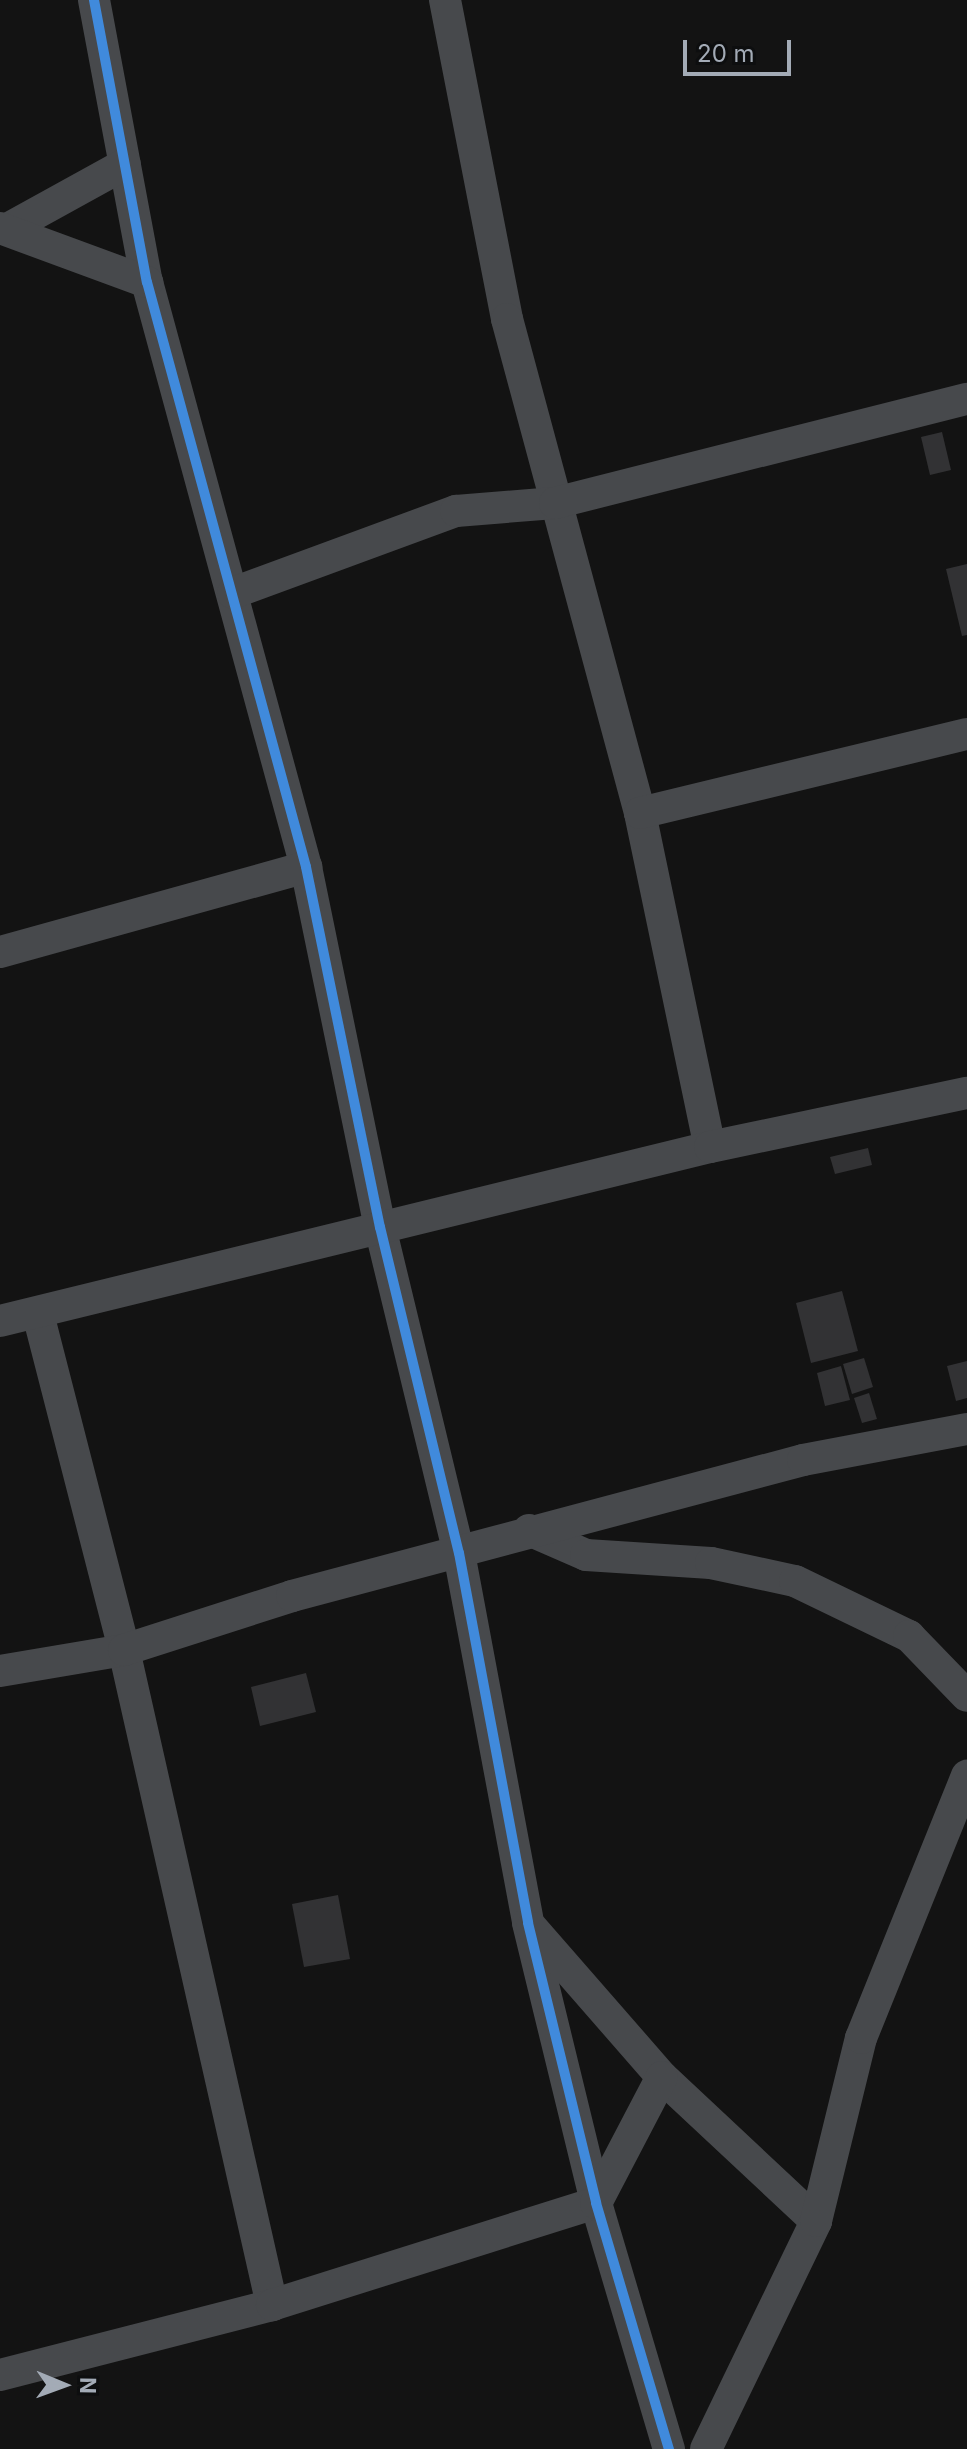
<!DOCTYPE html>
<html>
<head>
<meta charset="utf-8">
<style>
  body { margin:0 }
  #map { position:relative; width:967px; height:2449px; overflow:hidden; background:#131313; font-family:Inter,sans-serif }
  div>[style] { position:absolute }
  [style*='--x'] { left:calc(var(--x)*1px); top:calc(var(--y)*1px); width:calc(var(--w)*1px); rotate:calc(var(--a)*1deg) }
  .building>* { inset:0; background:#323234 }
  .street>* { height:32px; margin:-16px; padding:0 16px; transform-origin:16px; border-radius:16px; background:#47494c }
  .cycleway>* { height:10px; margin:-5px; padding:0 5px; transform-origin:5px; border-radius:5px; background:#408adc }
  span { translate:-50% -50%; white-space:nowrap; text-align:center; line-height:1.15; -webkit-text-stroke:6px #0d0e0f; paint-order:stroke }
  .north { position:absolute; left:24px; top:2345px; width:80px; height:80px; -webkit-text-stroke:6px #0d0e0f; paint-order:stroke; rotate:91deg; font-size:22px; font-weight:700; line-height:32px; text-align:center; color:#a3abb6 }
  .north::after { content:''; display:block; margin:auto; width:28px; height:36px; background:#a3abb6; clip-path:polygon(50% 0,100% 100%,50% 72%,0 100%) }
  .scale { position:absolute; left:683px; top:40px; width:108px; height:36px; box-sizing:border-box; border:4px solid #a3abb6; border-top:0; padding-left:10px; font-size:24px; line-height:28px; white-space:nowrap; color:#a3abb6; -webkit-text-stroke:6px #0d0e0f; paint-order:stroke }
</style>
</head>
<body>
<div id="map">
  <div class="building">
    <div style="clip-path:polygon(942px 432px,951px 470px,930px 475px,921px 437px)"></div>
    <div style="clip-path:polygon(967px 564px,967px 635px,962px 636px,946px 569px)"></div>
    <div style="clip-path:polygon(868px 1148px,872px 1165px,835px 1174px,830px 1157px)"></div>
    <div style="clip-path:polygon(842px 1291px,858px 1351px,811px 1363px,796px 1303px)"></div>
    <div style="clip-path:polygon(864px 1358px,873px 1387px,852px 1394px,843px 1364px)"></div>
    <div style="clip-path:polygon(967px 1361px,967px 1398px,956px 1401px,947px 1366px)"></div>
    <div style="clip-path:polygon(841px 1366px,850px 1400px,825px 1406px,817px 1373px)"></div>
    <div style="clip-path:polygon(869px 1393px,877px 1419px,862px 1423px,854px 1398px)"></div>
    <div style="clip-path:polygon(306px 1673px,316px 1712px,260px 1726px,251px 1687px)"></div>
    <div style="clip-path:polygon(338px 1895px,350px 1959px,304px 1967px,292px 1904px)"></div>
  </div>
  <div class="street">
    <div style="--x:94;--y:0;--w:287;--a:79.4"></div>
    <div style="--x:147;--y:282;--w:606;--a:74.79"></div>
    <div style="--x:306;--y:867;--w:368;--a:78.4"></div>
    <div style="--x:380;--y:1227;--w:335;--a:76.4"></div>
    <div style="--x:459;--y:1553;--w:376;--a:79.4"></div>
    <div style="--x:528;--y:1923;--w:288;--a:76.3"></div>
    <div style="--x:596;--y:2203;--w:257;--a:73.5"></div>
    <div style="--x:445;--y:0;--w:325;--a:79"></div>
    <div style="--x:507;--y:319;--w:512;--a:74.93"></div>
    <div style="--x:640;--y:813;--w:341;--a:78.2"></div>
    <div style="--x:11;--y:227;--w:130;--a:-28.9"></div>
    <div style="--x:0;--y:228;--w:157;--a:20.2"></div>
    <div style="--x:233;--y:593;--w:238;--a:-20.2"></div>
    <div style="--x:456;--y:511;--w:99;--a:-4.6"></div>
    <div style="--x:555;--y:503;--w:425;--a:-14.2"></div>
    <div style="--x:640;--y:813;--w:336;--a:-13.6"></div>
    <div style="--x:0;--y:952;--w:318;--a:-15.5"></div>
    <div style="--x:38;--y:1314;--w:347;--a:75.6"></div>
    <div style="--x:124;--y:1650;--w:672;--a:77.27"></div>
    <div style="--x:0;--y:1321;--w:731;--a:-13.77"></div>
    <div style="--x:710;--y:1147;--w:263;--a:-11.9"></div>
    <div style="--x:529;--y:1530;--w:62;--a:23.7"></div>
    <div style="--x:586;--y:1555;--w:125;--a:3.7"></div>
    <div style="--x:711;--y:1563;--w:86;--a:12.1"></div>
    <div style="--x:795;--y:1581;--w:127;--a:25.8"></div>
    <div style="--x:909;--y:1636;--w:83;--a:46"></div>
    <div style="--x:0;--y:1671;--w:126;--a:-9.6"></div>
    <div style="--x:124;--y:1650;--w:176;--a:-17.8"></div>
    <div style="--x:292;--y:1596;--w:529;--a:-14.9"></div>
    <div style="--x:803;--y:1460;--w:167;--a:-10.7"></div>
    <div style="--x:532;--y:1928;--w:198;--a:48.9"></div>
    <div style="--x:662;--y:2077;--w:211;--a:43.1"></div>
    <div style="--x:0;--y:2375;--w:281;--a:-14.4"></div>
    <div style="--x:272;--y:2305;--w:340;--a:-17.5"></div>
    <div style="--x:596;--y:2203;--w:142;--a:-62.4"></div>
    <div style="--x:706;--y:2449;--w:253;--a:-64.2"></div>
    <div style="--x:816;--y:2221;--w:188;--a:-76.2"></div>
    <div style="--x:861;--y:2038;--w:283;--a:-68"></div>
  </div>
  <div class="cycleway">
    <div style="--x:94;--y:0;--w:287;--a:79.4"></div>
    <div style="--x:147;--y:282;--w:606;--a:74.79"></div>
    <div style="--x:306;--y:867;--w:368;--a:78.4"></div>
    <div style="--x:380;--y:1227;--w:335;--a:76.4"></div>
    <div style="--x:459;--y:1553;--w:376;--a:79.4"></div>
    <div style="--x:528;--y:1923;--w:288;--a:76.3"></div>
    <div style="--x:596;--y:2203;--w:257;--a:73.5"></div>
  </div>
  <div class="north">N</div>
  <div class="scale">20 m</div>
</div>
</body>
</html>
